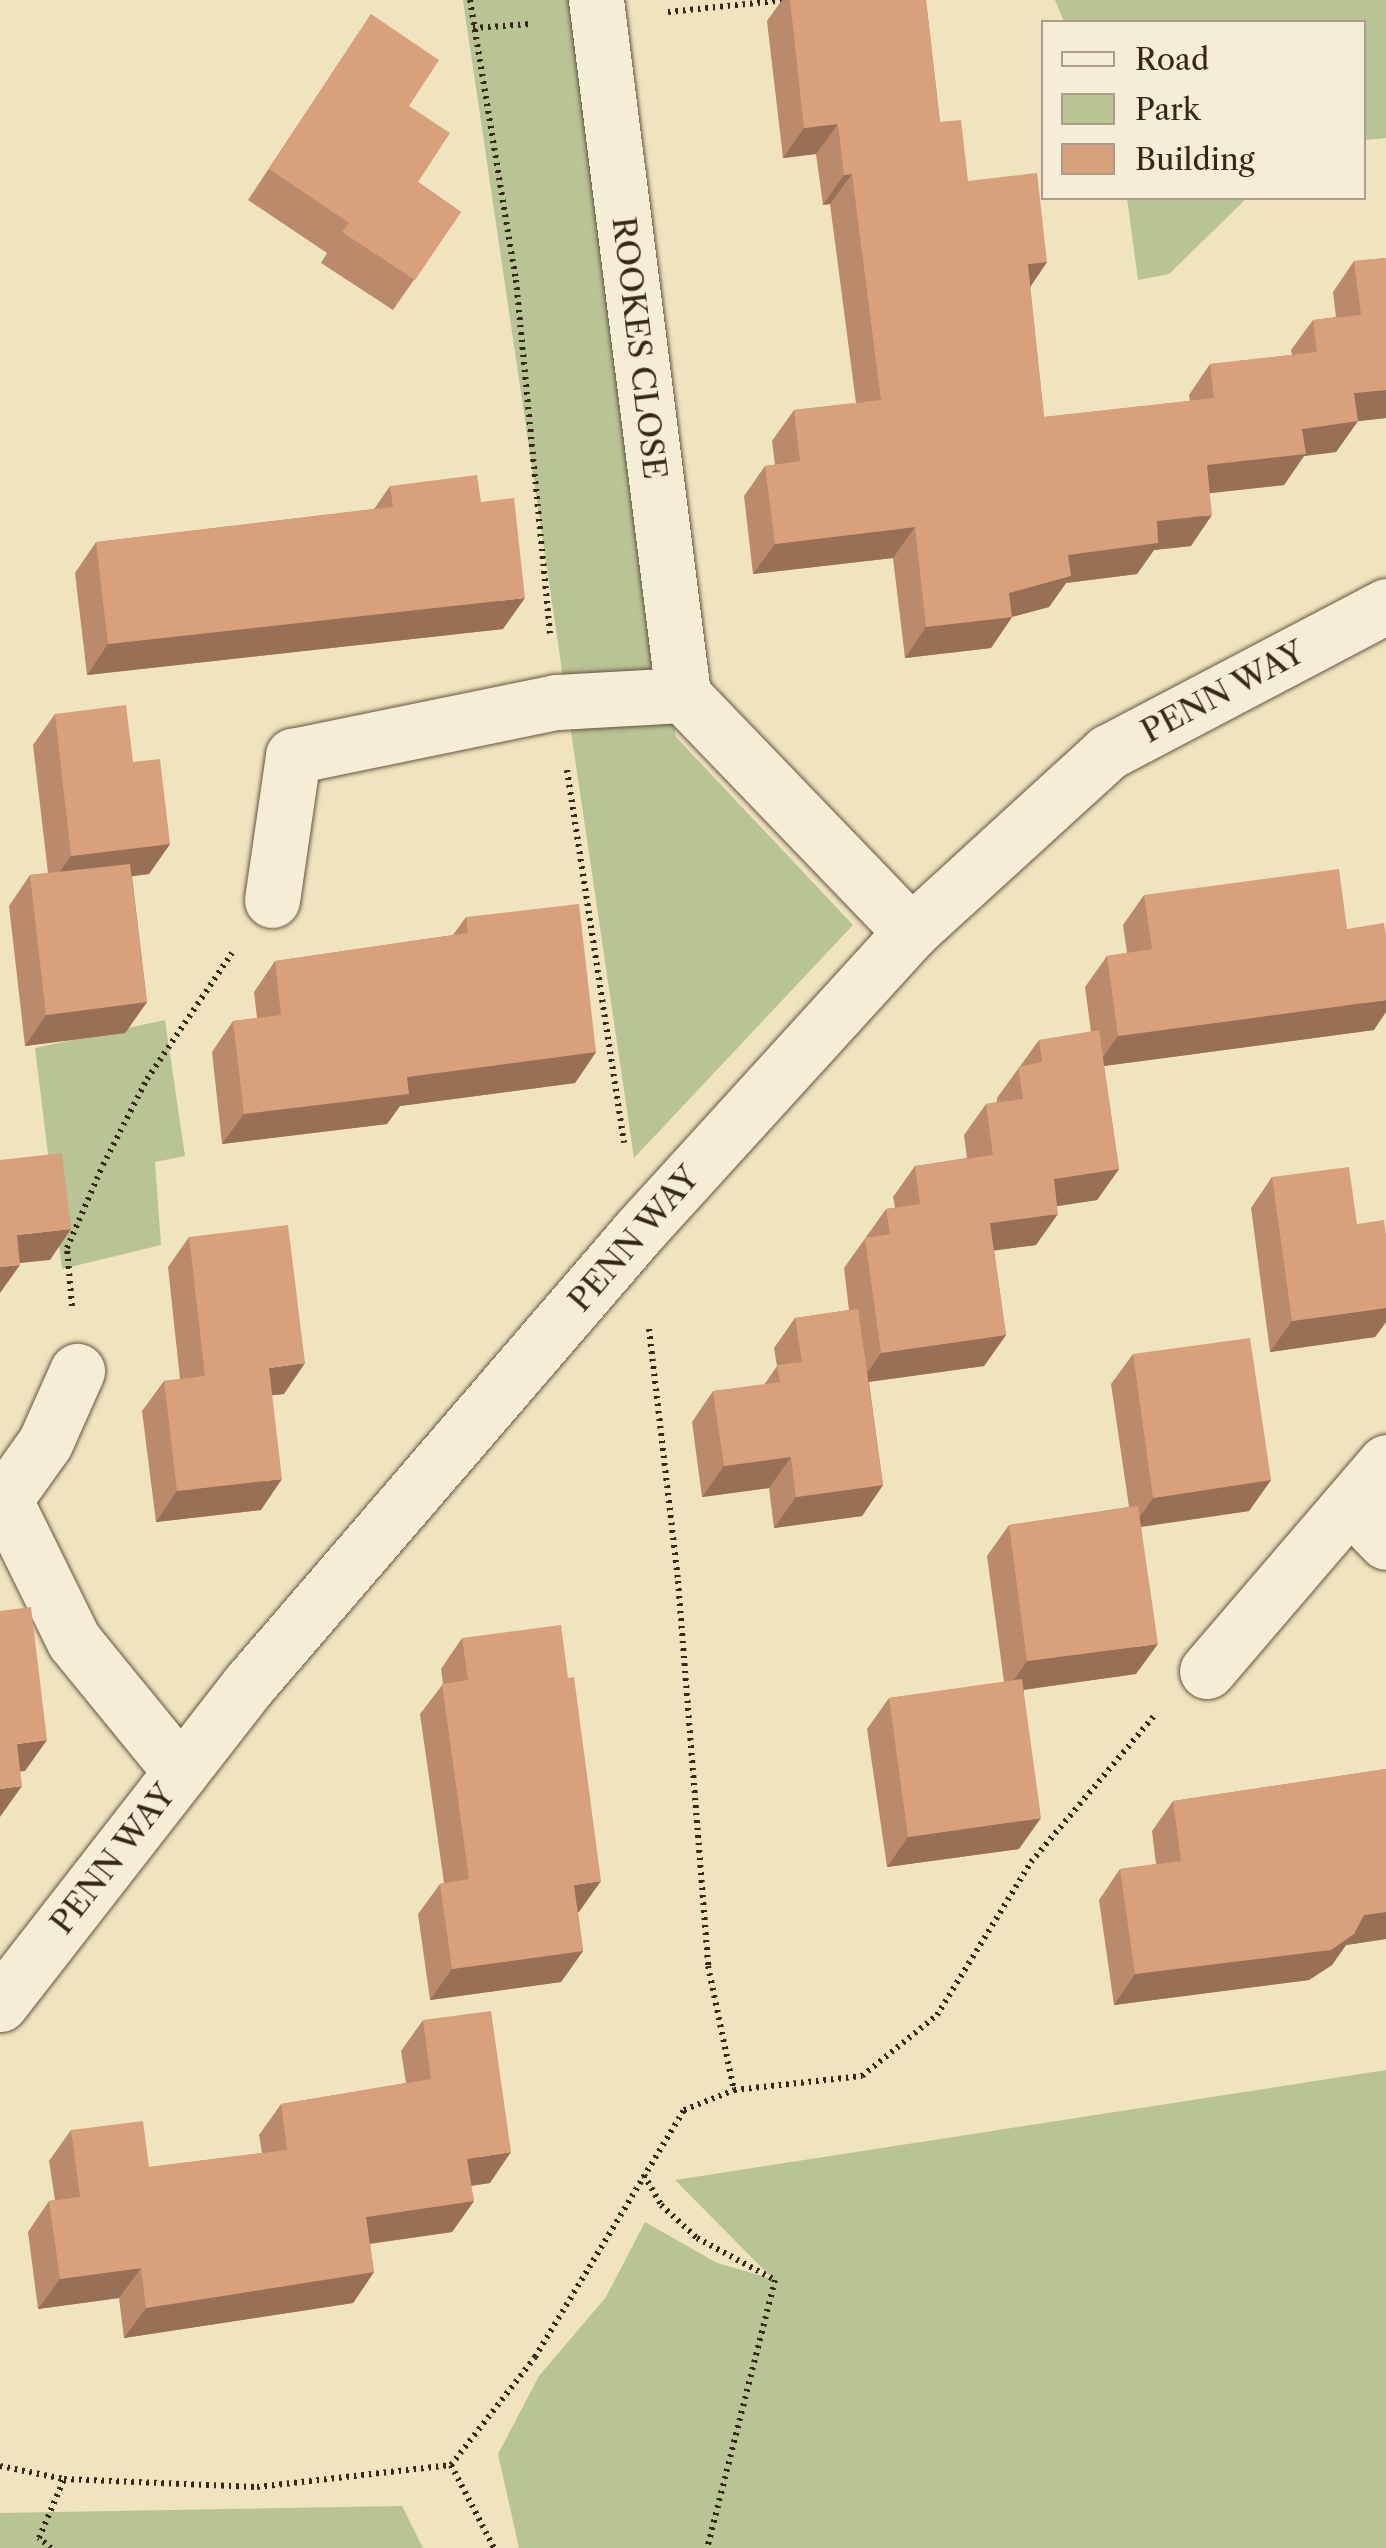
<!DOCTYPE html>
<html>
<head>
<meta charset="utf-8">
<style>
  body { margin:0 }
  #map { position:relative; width:1386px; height:2548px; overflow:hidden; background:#f0e4be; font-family:"Libre Caslon Text",serif }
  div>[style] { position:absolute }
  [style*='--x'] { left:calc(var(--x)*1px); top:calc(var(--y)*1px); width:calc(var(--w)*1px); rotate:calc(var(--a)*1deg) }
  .green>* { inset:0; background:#b8c493 }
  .path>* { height:6px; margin-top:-3px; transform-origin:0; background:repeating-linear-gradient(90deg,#372717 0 2.5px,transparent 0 7.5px) }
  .roads { filter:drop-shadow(0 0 2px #655641) drop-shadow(0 0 2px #655641) }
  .minor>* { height:55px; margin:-27.5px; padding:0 27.5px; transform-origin:27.5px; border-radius:27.5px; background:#f5edd5 }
  .wall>* { inset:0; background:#ba8a6a }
  .shaded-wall>* { inset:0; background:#977056 }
  .building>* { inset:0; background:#d8a07b }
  span { translate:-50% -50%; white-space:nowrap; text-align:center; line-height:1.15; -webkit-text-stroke:9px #f5edd5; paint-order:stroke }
  .street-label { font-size:32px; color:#372717 }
  .legend { position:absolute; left:1041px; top:20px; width:325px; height:180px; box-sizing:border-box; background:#f5edd5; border:2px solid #a99e89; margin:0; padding:12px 18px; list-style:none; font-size:30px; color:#372717 }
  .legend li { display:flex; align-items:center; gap:20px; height:50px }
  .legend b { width:50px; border:2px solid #a99e89 }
</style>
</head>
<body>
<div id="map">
  <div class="green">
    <div style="clip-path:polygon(463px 0,578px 0,676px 737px,853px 925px,634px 1158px)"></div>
    <div style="clip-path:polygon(1055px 0,1386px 0,1386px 138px,1364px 140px,1364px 22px,1064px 22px)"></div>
    <div style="clip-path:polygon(1127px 198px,1247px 198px,1169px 274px,1138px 280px)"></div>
    <div style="clip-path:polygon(165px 1020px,185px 1156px,155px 1162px,161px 1245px,62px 1269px,35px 1048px)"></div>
    <div style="clip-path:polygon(1386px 2070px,1386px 2548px,519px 2548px,498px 2454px,539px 2376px,606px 2297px,645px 2222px,717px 2263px,773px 2279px,675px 2180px)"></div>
    <div style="clip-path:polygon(402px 2506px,423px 2548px,0 2548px,0 2513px)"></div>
  </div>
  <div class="path">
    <div style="--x:470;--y:0;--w:284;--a:80.7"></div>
    <div style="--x:516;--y:280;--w:355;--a:84.5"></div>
    <div style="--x:668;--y:12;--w:119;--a:-5.8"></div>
    <div style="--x:473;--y:28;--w:58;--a:-3.9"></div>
    <div style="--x:567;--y:770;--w:377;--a:81.3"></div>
    <div style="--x:72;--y:1306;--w:58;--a:-94.9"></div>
    <div style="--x:67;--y:1248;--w:90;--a:-66.6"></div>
    <div style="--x:103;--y:1165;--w:97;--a:-62.9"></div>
    <div style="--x:147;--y:1079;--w:152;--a:-56"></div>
    <div style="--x:649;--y:1329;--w:254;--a:83.4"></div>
    <div style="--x:678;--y:1581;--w:386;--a:85.5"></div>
    <div style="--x:708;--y:1966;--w:127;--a:78.2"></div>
    <div style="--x:644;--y:2175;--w:34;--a:60"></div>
    <div style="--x:661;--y:2205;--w:49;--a:42.5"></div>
    <div style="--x:697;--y:2238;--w:89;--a:28.3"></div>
    <div style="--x:775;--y:2280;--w:276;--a:104.2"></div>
    <div style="--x:451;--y:2465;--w:93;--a:62.6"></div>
    <div style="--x:0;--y:2466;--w:65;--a:11.5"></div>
    <div style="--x:64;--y:2479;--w:193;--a:2.4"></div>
    <div style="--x:257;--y:2487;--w:195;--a:-6.5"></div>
    <div style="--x:451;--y:2465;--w:137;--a:-52.1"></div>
    <div style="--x:535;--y:2357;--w:288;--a:-58.9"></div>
    <div style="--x:684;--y:2110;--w:54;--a:-21.8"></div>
    <div style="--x:734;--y:2090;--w:129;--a:-6.2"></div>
    <div style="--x:862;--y:2076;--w:97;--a:-39.1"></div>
    <div style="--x:937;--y:2015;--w:180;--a:-58.4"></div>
    <div style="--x:1031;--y:1862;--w:191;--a:-49.9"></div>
    <div style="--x:51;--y:2548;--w:16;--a:-140"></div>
    <div style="--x:39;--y:2538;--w:64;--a:-67"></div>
  </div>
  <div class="roads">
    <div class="minor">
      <div style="--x:596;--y:0;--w:700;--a:82.86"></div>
      <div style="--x:683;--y:695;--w:329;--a:46.1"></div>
      <div style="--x:272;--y:900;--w:146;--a:-81.7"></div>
      <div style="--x:293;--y:756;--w:269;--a:-11.6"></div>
      <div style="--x:557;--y:702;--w:126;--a:-3.2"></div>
      <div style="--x:6;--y:1503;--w:154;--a:63.8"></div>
      <div style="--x:74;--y:1641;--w:169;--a:50.8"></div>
      <div style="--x:0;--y:1506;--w:77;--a:-54.5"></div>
      <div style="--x:45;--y:1443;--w:79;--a:-66"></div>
      <div style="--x:1351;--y:1506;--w:50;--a:45.8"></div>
      <div style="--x:1207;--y:1671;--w:275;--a:-49.4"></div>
      <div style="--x:0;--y:2004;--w:408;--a:-52.1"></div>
      <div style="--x:251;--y:1682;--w:594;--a:-49.3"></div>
      <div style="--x:638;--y:1232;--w:406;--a:-47.7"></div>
      <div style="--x:911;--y:932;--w:267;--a:-42.4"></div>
      <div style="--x:1108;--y:752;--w:314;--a:-27.7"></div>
    </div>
  </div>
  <div class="wall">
    <div style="clip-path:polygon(782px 0,926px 0,940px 122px,968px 181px,1047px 262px,1030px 287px,1044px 417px,1190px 401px,1189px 395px,1210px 364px,1292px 355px,1291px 350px,1313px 320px,1336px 317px,1333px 292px,1354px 261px,1386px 258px,1386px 418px,1358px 421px,1336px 452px,1304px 456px,1284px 485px,1210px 493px,1191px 546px,1154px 550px,1137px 574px,1066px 583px,1049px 607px,1012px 617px,991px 648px,905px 658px,893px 558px,753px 574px,744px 496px,765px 466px,775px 465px,772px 441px,794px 410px,856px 403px,830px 204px,823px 205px,816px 154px,783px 158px,767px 21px)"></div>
    <div style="clip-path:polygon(371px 14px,418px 182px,461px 212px,393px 310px,321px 263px,327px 253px,248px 200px)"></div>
    <div style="clip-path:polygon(390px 486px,481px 502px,503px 629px,87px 675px,75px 573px,96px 542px,374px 509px)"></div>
    <div style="clip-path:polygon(55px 714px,133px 762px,170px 844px,149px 874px,132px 876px,147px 1002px,125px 1033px,25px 1046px,9px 906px,30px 875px,48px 873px,33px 745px)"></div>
    <div style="clip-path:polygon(1144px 895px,1347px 929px,1374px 1030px,1104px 1066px,1119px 1169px,1097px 1200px,1057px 1206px,1036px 1245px,994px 1250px,1006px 1335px,984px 1366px,869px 1382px,883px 1485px,862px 1516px,774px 1528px,769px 1488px,702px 1497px,692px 1422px,713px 1391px,764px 1385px,777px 1366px,774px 1348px,795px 1318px,849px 1310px,844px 1268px,886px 1209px,895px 1208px,893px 1197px,915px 1166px,967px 1158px,964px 1135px,986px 1104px,997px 1102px,997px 1098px,1039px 1040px,1091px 1032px,1085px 987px,1107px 956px,1127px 953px,1123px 925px)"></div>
    <div style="clip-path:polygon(466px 917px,596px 1052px,575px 1083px,400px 1106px,387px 1124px,222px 1144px,212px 1052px,233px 1021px,257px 1018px,254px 992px,275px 961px,453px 935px)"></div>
    <div style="clip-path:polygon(1272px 1177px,1357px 1224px,1386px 1234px,1386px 1322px,1375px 1337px,1270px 1352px,1251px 1208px)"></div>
    <div style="clip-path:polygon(189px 1237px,284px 1394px,272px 1395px,261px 1510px,156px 1522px,142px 1411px,164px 1381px,180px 1379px,168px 1267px)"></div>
    <div style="clip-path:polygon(1133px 1354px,1271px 1480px,1249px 1511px,1141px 1527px,1136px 1674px,1024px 1690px,1019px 1849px,887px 1867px,867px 1729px,889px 1698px,1004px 1682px,987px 1556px,1009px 1525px,1129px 1507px,1111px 1384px)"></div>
    <div style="clip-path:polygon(462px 1638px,579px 1912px,578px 1912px,583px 1951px,561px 1982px,430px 2000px,418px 1914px,440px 1884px,444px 1883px,420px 1714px,443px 1684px,441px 1669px)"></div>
    <div style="clip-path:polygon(1386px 1769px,1386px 1939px,1346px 1945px,1332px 1965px,1309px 1980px,1114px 2005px,1099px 1900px,1120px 1869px,1156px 1864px,1152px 1831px,1173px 1801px)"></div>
    <div style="clip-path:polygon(423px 2020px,490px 2183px,471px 2186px,474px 2201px,452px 2232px,370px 2244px,374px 2272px,353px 2303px,124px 2338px,119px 2298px,38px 2309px,28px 2232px,49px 2201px,55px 2200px,49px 2161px,71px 2130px,149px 2167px,262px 2153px,259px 2135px,281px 2104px,406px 2083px,401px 2051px)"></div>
  </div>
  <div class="shaded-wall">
    <div style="clip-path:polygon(838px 124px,816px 154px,783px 158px,804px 128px)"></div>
    <div style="clip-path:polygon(852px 174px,830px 204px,823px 205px,844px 175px)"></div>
    <div style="clip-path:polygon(1047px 262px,1026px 293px,1028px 264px)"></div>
    <div style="clip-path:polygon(1386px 390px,1386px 418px,1333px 424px,1354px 393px)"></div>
    <div style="clip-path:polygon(1358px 421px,1336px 452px,1304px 456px,1284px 485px,1185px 496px,1207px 465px,1302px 429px)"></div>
    <div style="clip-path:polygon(1212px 515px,1191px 546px,1154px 550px,1137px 574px,1066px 583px,1049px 607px,1011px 617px,1012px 617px,991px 648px,905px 658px,926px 627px,1009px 593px,1068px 555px,1157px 521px)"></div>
    <div style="clip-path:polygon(915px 527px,893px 558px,753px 574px,775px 544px)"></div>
    <div style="clip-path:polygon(525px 598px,503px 629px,87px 675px,108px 644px)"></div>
    <div style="clip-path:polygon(170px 844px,149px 874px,49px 887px,71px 856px)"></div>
    <div style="clip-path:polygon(1386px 1000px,1386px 1012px,1374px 1030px,1096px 1067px,1118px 1036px)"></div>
    <div style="clip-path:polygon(147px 1002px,125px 1033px,25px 1046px,46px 1015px)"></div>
    <div style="clip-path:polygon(596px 1052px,575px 1083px,400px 1106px,387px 1124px,222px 1144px,244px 1114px,407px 1077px)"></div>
    <div style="clip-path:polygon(1119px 1169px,1097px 1200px,1032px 1210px,1054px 1179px)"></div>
    <div style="clip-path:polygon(1058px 1214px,1036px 1245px,968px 1254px,990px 1223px)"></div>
    <div style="clip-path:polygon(71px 1229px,50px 1260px,0 1265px,17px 1235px)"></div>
    <div style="clip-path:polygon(20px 1265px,0 1293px,0 1267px)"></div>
    <div style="clip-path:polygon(1386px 1308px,1386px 1322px,1375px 1337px,1270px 1352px,1292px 1321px)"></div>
    <div style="clip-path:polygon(1006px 1335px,984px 1366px,860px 1383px,881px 1353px)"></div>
    <div style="clip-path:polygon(305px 1363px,284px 1394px,248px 1398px,269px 1368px)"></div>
    <div style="clip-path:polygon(791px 1457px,769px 1488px,702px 1497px,724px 1466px)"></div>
    <div style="clip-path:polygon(282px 1479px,261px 1510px,156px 1522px,177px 1491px)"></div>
    <div style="clip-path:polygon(1271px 1480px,1249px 1511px,1132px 1528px,1153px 1498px)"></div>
    <div style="clip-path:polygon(883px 1485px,862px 1516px,774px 1528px,796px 1497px)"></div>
    <div style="clip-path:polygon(1158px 1644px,1136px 1674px,1006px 1692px,1027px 1661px)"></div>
    <div style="clip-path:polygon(47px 1740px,25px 1771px,0 1774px,17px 1744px)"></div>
    <div style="clip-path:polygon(22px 1786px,0 1817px,0 1789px)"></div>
    <div style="clip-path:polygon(1041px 1818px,1019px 1849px,887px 1867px,908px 1837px)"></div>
    <div style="clip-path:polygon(601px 1881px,579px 1912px,552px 1916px,574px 1885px)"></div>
    <div style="clip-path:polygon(1386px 1912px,1386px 1939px,1346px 1945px,1332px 1965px,1309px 1980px,1114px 2005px,1135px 1974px,1364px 1915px)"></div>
    <div style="clip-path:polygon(583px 1951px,561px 1982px,430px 2000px,452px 1969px)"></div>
    <div style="clip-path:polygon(511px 2152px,490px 2183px,446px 2189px,467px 2159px)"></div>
    <div style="clip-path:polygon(474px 2201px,452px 2232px,345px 2247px,366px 2217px)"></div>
    <div style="clip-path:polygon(141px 2268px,119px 2298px,38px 2309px,60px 2279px)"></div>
    <div style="clip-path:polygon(374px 2272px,353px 2303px,124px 2338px,146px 2308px)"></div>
  </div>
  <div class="building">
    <div style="clip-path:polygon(790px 0,926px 0,940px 122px,961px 120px,968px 181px,1037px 173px,1047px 262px,1028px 264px,1044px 417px,1214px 398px,1210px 364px,1317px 352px,1313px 320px,1361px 315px,1354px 261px,1386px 258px,1386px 390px,1354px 393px,1358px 421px,1302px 429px,1306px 454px,1207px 465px,1212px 515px,1157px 521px,1158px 543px,1068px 555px,1071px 576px,1009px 593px,1012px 617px,926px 627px,915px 527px,775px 544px,765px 466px,800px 461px,794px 410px,881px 400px,852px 174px,844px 175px,838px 124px,804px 128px)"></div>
    <div style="clip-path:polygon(371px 14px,439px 60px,409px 106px,450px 133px,418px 182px,461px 212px,415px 280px,342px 232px,349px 223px,269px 169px)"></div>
    <div style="clip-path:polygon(477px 475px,481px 502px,514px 498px,525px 598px,108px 644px,96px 542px,393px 507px,390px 486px)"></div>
    <div style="clip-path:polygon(126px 705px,133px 762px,160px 759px,170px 844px,71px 856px,55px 714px)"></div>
    <div style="clip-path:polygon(130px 864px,147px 1002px,46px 1015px,30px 875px)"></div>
    <div style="clip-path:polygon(1339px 869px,1347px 929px,1384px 923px,1386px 935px,1386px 1000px,1118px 1036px,1107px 956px,1152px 949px,1144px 895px)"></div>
    <div style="clip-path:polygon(579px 904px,596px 1052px,407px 1077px,409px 1094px,244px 1114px,233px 1021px,281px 1015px,275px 961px,468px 933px,466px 917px)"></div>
    <div style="clip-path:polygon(1099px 1030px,1119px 1169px,1054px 1179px,1058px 1214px,990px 1223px,1006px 1335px,881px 1353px,865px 1238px,890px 1234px,886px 1209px,920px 1204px,915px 1166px,993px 1155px,986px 1104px,1023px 1099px,1018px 1067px,1042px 1062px,1039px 1040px)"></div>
    <div style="clip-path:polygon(62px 1153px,71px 1229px,17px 1235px,20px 1265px,0 1267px,0 1160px)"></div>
    <div style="clip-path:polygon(1349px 1167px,1357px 1224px,1384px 1220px,1386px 1234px,1386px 1308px,1292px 1321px,1272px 1177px)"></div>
    <div style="clip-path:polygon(288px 1225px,305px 1363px,269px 1368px,282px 1479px,177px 1491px,164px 1381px,205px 1376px,189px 1237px)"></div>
    <div style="clip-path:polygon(858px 1309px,883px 1485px,796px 1497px,791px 1457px,724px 1466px,713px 1391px,780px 1382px,777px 1365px,802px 1362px,795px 1318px)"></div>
    <div style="clip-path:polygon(1250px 1338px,1271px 1480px,1153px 1498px,1133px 1354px)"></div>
    <div style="clip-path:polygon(1138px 1506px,1158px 1644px,1027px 1661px,1009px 1525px)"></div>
    <div style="clip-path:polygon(31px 1607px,47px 1740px,17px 1744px,22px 1786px,0 1789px,0 1611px)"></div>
    <div style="clip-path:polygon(561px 1625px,568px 1678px,574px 1677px,601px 1881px,574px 1885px,583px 1951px,452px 1969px,440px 1884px,469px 1879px,442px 1684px,468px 1680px,462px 1638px)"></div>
    <div style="clip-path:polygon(1022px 1679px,1041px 1818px,908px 1837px,889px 1698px)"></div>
    <div style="clip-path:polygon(1386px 1769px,1386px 1912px,1364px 1915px,1354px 1934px,1331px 1950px,1135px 1974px,1120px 1869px,1181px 1861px,1173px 1801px)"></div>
    <div style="clip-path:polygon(491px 2011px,511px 2152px,467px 2159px,474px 2201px,366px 2217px,374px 2272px,146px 2308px,141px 2268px,60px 2279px,49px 2201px,80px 2197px,71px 2130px,143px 2121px,149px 2167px,287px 2150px,281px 2104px,431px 2079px,423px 2020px)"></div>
  </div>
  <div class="street-label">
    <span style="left:639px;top:348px;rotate:83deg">ROOKES CLOSE</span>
    <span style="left:1223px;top:692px;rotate:-28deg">PENN WAY</span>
    <span style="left:634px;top:1239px;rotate:-49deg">PENN WAY</span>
    <span style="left:113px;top:1859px;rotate:-52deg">PENN WAY</span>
  </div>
  <ul class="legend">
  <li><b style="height:12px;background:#f5edd5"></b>Road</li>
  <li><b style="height:28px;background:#b8c493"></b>Park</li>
  <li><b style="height:28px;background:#d8a07b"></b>Building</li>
  </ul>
</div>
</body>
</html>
